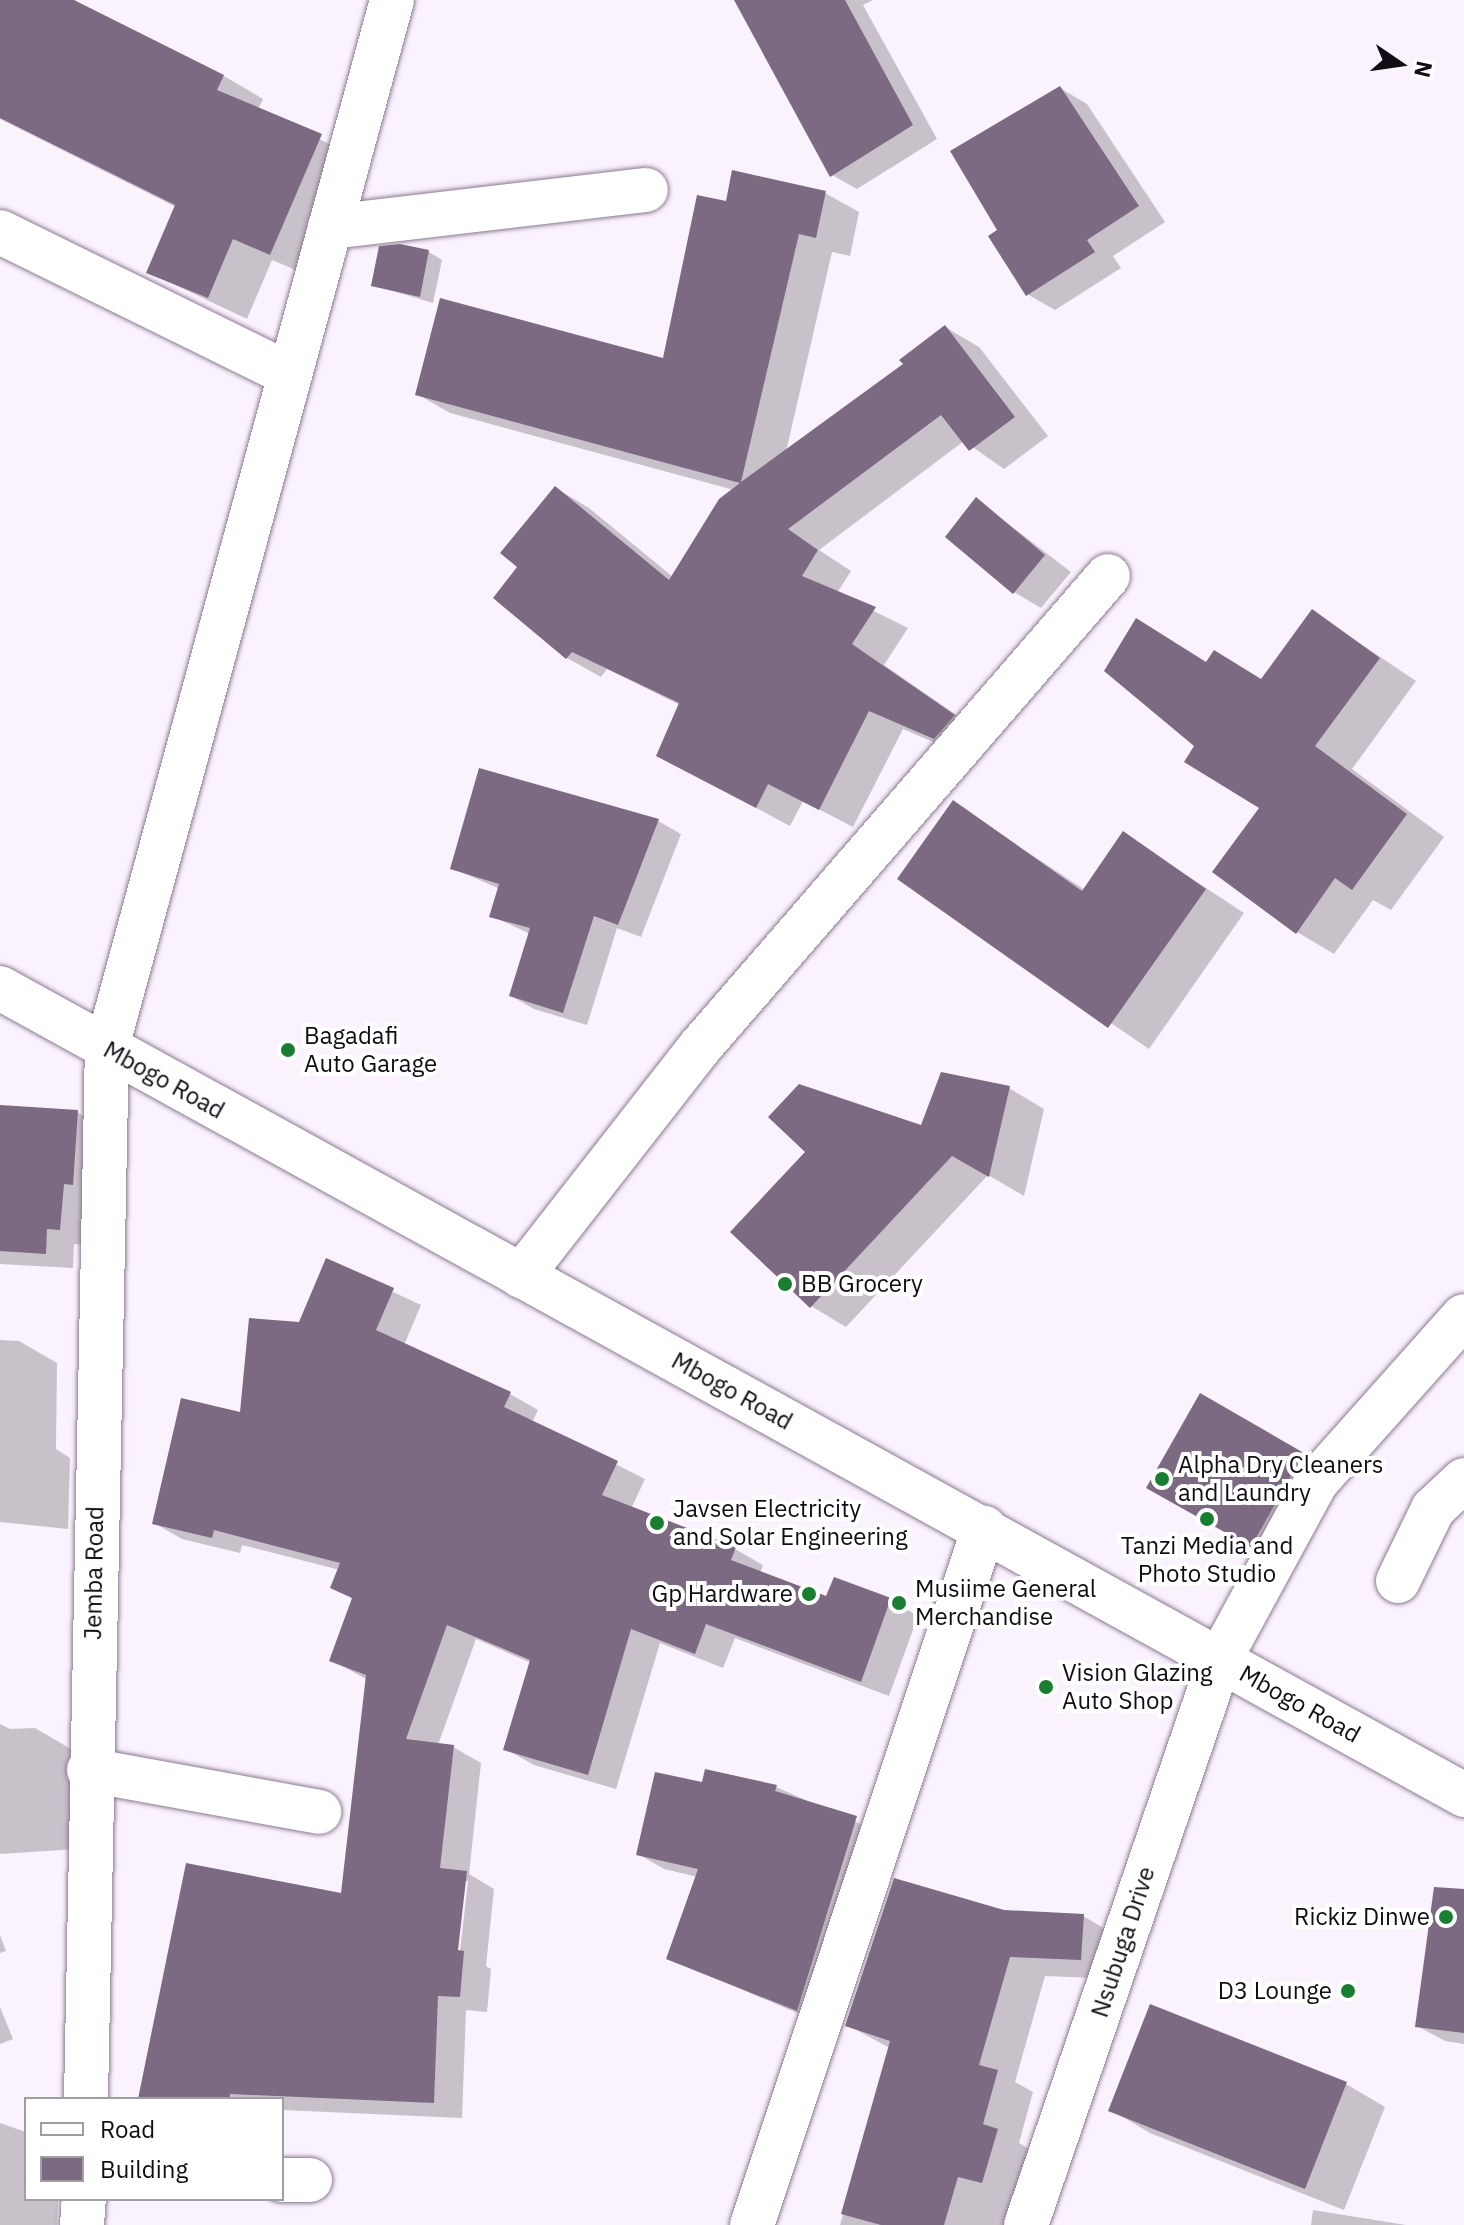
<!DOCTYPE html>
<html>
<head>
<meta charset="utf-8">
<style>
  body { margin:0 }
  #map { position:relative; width:1464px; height:2225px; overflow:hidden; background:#faf2fd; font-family:"IBM Plex Sans",sans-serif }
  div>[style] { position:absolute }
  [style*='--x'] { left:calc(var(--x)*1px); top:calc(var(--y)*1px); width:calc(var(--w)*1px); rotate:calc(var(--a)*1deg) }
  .shadow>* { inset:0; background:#0003 }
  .building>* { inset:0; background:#7b6a81 }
  .roads { filter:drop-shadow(0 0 2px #8c7a92) drop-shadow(0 0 2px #8c7a92) }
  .minor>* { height:44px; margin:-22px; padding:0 22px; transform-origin:22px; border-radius:22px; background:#fff }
  .major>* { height:44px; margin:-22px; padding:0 22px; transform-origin:22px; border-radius:22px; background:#fff }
  .dots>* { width:22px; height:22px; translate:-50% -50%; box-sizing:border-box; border:4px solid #fff; border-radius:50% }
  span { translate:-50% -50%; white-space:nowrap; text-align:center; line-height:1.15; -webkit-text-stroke:8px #fff; paint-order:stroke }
  .poi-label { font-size:24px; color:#120c14 }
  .left { translate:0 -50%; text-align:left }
  .right { translate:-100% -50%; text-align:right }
  .street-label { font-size:24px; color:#120c14 }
  .legend { position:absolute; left:24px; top:2097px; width:260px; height:104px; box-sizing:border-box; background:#fff; border:2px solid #a09ea1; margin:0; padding:10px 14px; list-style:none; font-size:24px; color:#120c14 }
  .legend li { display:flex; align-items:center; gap:16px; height:40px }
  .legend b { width:40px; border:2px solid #a09ea1 }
  .north { position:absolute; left:1360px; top:24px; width:80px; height:80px; -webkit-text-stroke:6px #fff; paint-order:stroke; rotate:103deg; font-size:22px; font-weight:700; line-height:32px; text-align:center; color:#120c14 }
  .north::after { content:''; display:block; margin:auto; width:28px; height:36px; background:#120c14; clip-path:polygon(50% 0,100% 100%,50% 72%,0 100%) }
</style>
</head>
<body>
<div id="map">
  <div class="shadow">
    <div style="clip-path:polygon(0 0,69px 0,224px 76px,263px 99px,258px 109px,360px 159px,310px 276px,272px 260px,247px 319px,148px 272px,176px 207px,0 119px)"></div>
    <div style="clip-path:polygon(736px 0,873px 0,863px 5px,937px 139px,857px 189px,832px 175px)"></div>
    <div style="clip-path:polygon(1060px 88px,1087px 104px,1165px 222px,1113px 256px,1121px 268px,1055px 310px,1027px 294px,1000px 231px)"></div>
    <div style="clip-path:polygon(825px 193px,859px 212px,850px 256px,832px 252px,786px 452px,905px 364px,945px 327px,979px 347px,1048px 436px,1004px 469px,964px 441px,819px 550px,851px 571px,837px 593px,908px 628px,884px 665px,987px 736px,968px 757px,903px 729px,853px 827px,803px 801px,790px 826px,659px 756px,680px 705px,607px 669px,601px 677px,567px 658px,496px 598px,520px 567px,556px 488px,589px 508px,673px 577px,734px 490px,450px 413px,417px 394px,665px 361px,728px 203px)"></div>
    <div style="clip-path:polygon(381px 249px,429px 252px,442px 260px,433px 303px,373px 285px)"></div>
    <div style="clip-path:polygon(977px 500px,1071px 572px,1041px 608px,1014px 592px)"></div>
    <div style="clip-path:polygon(1313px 612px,1416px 681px,1352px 769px,1444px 837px,1391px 910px,1373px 900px,1334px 954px,1297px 932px,1262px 808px,1197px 746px,1208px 664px,1263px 680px)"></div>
    <div style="clip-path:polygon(481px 771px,658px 821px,681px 834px,641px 937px,617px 928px,587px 1025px,534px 1009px,511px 996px,530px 934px,492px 916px,500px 889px,452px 868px)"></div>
    <div style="clip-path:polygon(953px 803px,1085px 890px,1124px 834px,1244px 913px,1149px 1049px,900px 879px)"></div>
    <div style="clip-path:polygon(1009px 1088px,1044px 1109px,1024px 1196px,988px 1175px,846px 1327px,811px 1306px,923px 1128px)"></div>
    <div style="clip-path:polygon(0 1107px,77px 1112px,105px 1128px,87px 1245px,74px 1244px,73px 1268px,0 1264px)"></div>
    <div style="clip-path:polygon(evenodd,327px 1261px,421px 1305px,404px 1345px,510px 1394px,538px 1410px,532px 1422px,645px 1479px,631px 1509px,735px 1549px,763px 1565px,760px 1573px,828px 1599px,890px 1600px,918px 1616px,889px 1696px,735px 1638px,723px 1668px,660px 1643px,616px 1789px,534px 1765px,506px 1749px,531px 1663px,476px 1639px,438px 1745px,453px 1747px,481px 1763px,469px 1874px,494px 1889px,486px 1966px,491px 1969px,487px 2012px,466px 2010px,462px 2118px,282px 2110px,282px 2099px,141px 2099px,343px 1895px,368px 1680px,331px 1660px,354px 1599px,333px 1587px,340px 1570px,242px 1545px,240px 1553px,182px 1539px,154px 1523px,242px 1415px,300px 1325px,327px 1261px,464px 1881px,468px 1881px,459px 1960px,455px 1960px,464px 1881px)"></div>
    <div style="clip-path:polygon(0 1340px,19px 1341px,57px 1363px,56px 1449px,70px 1458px,68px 1529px,0 1522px)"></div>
    <div style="clip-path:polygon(1201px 1396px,1330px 1470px,1279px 1561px,1149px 1487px)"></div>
    <div style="clip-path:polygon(0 1724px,10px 1729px,35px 1728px,71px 1749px,77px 1849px,0 1854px)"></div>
    <div style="clip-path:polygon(704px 1785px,776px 1787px,881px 1833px,823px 2024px,668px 1958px,698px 1877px,664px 1869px,638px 1854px)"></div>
    <div style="clip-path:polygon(1464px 1906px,1464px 2044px,1445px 2041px,1417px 2026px)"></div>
    <div style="clip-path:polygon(1004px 1912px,1083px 1916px,1119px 1937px,1117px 1979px,1045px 1976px,1015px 2082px,1033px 2092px,1019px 2143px,1033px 2151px,1010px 2225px,840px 2225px,890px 2048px,847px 2025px)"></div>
    <div style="clip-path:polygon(0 1935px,6px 1951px,0 1953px)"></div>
    <div style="clip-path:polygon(0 2007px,13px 2039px,0 2044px)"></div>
    <div style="clip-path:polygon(1346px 2084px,1385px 2107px,1344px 2210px,1150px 2133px,1111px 2110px)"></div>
    <div style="clip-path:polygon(0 2123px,26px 2132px,26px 2199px,58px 2199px,57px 2225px,0 2225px)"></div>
    <div style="clip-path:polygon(1313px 2210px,1406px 2225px,1311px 2225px)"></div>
  </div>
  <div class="building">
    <div style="clip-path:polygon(0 0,74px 0,224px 75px,217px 90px,322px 134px,270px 255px,233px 239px,208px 298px,146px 273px,175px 205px,0 118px)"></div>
    <div style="clip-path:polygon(734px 0,845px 0,913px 125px,830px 177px)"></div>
    <div style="clip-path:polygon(1060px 86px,1139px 206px,1087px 240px,1095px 252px,1026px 296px,988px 236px,997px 230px,950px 151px)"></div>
    <div style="clip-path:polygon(732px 170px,826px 191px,816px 238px,799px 234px,741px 482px,903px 364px,899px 360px,945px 325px,1015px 417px,969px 451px,941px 415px,788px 529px,818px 550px,802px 576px,876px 607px,852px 644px,955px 715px,934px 739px,869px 711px,819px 810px,768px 784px,756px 808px,656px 756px,679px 703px,572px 652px,566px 659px,493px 598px,517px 567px,500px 553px,555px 486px,669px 580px,719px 499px,740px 483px,415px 395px,440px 298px,663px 358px,697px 195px,726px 201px)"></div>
    <div style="clip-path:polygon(400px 244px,429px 250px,420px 297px,371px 286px,379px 246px)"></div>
    <div style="clip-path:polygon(976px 497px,1045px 555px,1013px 594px,945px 537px)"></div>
    <div style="clip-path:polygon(1312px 609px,1380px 658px,1315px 746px,1407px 814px,1352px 890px,1335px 878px,1296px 934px,1212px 872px,1259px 808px,1184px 762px,1194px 746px,1104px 671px,1136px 618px,1206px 662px,1214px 650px,1261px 679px)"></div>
    <div style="clip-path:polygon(479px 768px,659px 819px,618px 925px,594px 916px,563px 1013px,509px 996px,530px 928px,489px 917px,499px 884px,450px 869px)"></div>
    <div style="clip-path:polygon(953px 800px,1082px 891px,1123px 831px,1206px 889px,1108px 1028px,897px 879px)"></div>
    <div style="clip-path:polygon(941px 1072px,1010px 1086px,989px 1177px,952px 1156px,810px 1308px,730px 1232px,805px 1152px,768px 1117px,799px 1084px,921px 1125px)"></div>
    <div style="clip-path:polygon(0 1105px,78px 1110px,73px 1185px,64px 1184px,60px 1230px,47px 1229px,46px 1254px,0 1251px)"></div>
    <div style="clip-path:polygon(326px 1258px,394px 1288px,376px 1330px,511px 1392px,504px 1407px,618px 1461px,602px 1495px,736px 1547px,731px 1560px,826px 1596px,834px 1577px,891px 1598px,861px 1682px,706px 1624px,695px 1654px,631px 1629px,588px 1775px,503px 1750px,530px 1660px,447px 1625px,406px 1739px,454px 1745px,440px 1868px,467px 1871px,458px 1950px,464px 1951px,460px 1997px,438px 1996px,434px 2103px,230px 2094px,230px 2099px,138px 2099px,186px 1863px,341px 1893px,366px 1675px,329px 1661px,352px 1598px,330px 1588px,340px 1563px,214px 1530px,212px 1538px,152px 1524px,181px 1398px,240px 1412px,249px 1318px,299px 1322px)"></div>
    <div style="clip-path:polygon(1200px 1393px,1304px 1453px,1251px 1547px,1146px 1488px)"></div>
    <div style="clip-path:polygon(705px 1769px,777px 1785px,775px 1791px,857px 1816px,797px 2011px,666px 1959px,698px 1869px,636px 1855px,655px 1772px,702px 1782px)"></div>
    <div style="clip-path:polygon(894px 1878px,1004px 1910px,1084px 1914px,1081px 1960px,1010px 1957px,979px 2065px,998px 2070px,983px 2124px,998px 2129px,982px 2183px,958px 2177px,944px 2225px,881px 2225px,841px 2214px,890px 2041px,845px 2026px)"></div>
    <div style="clip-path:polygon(1434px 1887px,1464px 1889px,1464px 2033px,1415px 2027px)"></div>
    <div style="clip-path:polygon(1150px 2004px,1347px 2082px,1305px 2189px,1108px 2111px)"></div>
  </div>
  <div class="roads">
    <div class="minor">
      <div style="--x:330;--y:227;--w:318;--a:-6.7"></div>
      <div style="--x:0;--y:232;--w:323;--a:26.2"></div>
      <div style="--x:521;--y:1276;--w:291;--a:-52"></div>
      <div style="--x:700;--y:1047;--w:623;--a:-49.1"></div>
      <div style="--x:1398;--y:1581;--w:80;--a:-64.1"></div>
      <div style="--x:1433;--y:1509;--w:42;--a:-43.1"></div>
      <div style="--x:89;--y:1770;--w:234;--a:10.3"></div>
      <div style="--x:86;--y:2099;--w:1052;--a:-88.86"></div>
      <div style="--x:107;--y:1047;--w:1085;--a:-74.77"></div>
      <div style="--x:282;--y:2180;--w:28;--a:0"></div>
      <div style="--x:82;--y:2225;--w:26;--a:-86"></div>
      <div style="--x:752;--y:2225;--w:735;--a:-71.59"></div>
      <div style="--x:1026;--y:2225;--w:598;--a:-71.08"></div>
      <div style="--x:1220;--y:1659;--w:201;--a:-61.5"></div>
      <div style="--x:1316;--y:1482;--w:222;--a:-48.3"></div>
    </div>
    <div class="major">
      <div style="--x:0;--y:988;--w:1672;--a:28.86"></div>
    </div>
  </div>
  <div class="dots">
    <div style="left:288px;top:1050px;background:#197e31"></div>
    <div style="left:785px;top:1284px;background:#197e31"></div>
    <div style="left:1162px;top:1479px;background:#197e31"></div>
    <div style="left:1207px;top:1519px;background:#197e31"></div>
    <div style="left:657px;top:1523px;background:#197e31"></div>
    <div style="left:809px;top:1594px;background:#197e31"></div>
    <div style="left:899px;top:1603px;background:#197e31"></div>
    <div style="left:1046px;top:1687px;background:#197e31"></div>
    <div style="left:1446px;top:1917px;background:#197e31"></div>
    <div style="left:1348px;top:1991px;background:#197e31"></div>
  </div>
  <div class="poi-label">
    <span class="left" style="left:304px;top:1050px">Bagadafi<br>Auto Garage</span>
    <span class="left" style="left:801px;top:1284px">BB Grocery</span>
    <span class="left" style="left:1178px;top:1479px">Alpha Dry Cleaners<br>and Laundry</span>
    <span class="left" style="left:673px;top:1523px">Javsen Electricity<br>and Solar Engineering</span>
    <span style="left:1207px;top:1560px">Tanzi Media and<br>Photo Studio</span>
    <span class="left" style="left:915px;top:1603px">Musiime General<br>Merchandise</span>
    <span class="right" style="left:793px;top:1594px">Gp Hardware</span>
    <span class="left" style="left:1062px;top:1687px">Vision Glazing<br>Auto Shop</span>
    <span class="right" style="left:1430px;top:1917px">Rickiz Dinwe</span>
    <span class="right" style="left:1332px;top:1991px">D3 Lounge</span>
  </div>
  <div class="street-label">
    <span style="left:164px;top:1080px;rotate:29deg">Mbogo Road</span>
    <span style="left:732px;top:1391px;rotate:29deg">Mbogo Road</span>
    <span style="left:94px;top:1573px;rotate:-89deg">Jemba Road</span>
    <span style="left:1300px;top:1704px;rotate:29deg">Mbogo Road</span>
    <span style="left:1123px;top:1942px;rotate:-72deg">Nsubuga Drive</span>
  </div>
  <ul class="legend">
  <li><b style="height:10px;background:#fff"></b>Road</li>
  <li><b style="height:22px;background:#7b6a81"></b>Building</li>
  </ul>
  <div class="north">N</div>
</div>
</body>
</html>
